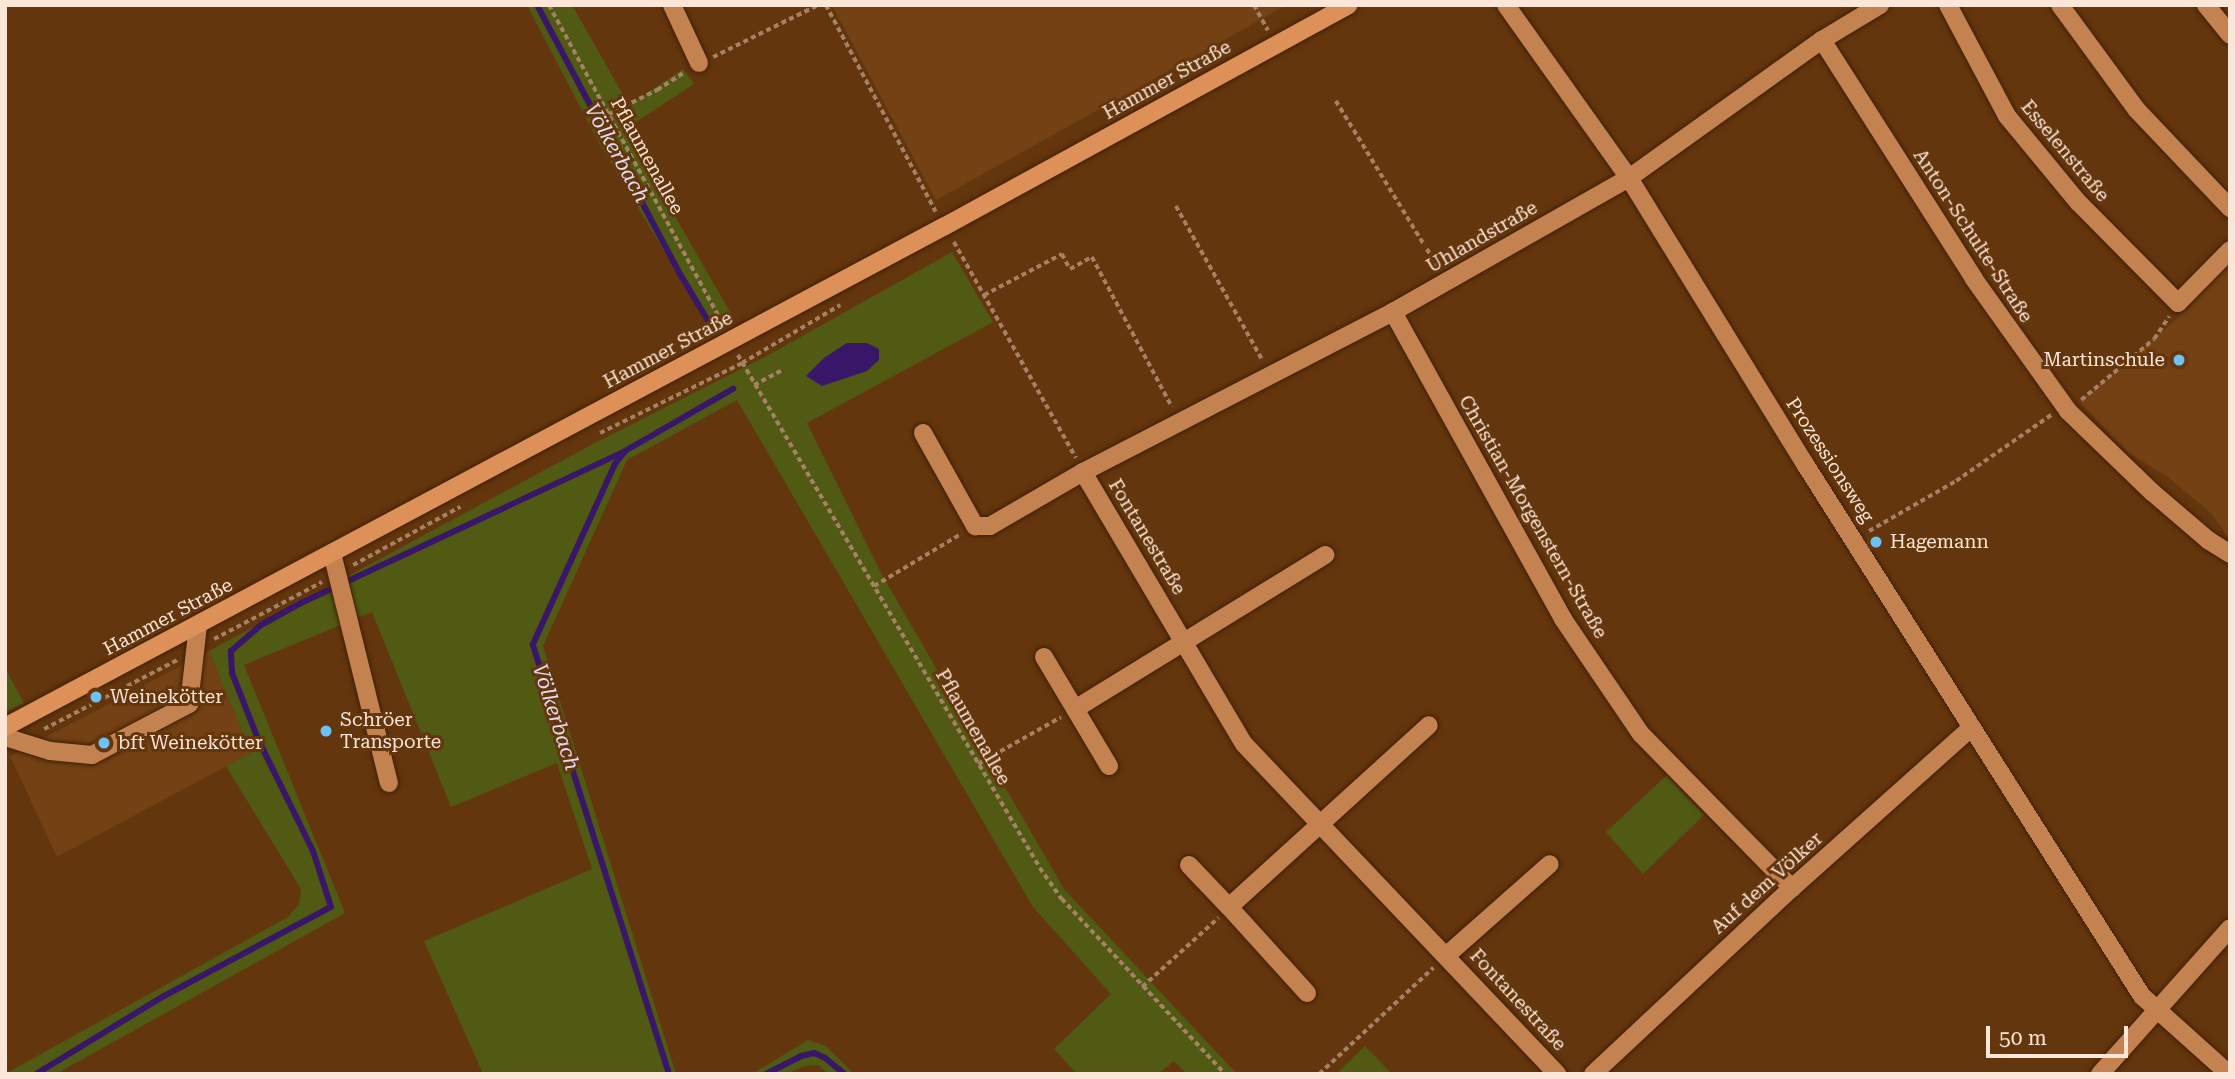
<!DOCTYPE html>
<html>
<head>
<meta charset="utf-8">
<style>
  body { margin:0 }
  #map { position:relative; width:2235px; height:1079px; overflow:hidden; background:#64360e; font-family:"Roboto Serif",serif }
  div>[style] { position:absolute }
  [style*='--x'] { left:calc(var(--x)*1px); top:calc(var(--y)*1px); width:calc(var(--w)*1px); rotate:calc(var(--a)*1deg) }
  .built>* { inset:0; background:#734114 }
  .green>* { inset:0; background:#515a12 }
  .water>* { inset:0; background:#381668 }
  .stream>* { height:6px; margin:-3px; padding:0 3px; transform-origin:3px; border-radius:3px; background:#381668 }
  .path>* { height:3.5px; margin-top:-1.75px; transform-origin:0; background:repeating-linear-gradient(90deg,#a68265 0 5px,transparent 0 8.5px) }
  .roads { filter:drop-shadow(0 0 2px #402005) drop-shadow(0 0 2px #402005) }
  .minor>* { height:18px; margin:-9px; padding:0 9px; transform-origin:9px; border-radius:9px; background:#c48251 }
  .major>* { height:18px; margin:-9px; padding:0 9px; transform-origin:9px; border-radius:9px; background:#dd9057 }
  .dots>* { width:19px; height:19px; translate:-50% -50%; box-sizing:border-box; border:4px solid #64360e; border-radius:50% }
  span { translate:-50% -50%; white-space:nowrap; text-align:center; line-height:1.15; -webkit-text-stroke:6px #64360e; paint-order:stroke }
  .street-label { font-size:19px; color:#fce6d8 }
  .poi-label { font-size:19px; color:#fce6d8 }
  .right { translate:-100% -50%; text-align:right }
  .left { translate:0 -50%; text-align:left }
  .water-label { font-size:21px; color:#e3ddf5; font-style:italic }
  .frame { position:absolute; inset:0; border:7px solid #fce6d8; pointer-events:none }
  .scale { position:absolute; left:1986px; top:1026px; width:142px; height:32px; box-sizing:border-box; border:4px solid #fce6d8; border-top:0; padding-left:9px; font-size:21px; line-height:24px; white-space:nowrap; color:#fce6d8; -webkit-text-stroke:5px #64360e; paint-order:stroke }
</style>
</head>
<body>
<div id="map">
  <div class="built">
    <div style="clip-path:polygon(832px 5px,1287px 5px,936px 200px)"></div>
    <div style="clip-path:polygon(2230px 263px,2230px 540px,2212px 514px,2168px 477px,2127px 452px,2079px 401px,2177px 319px)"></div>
    <div style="clip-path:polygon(209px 651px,251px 753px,57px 857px,10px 756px)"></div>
  </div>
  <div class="green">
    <div style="clip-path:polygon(527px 5px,572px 5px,629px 105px,683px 69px,694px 84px,625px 129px,734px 319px,687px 344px,684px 335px,707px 322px,599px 143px)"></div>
    <div style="clip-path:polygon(952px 252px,993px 322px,807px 423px,881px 573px,1064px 889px,1237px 1074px,1187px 1074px,1174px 1061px,1158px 1074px,1077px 1074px,1054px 1049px,1111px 994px,1033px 907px,737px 400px,627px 460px,543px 646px,676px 1074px,483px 1074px,424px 941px,592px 869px,557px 763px,451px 807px,372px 612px,244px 665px,345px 913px,56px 1074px,5px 1074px,288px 917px,299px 904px,301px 889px,226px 766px,251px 753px,209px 651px,593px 444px,765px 357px)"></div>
    <div style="clip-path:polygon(5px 668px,24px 703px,5px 712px)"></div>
    <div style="clip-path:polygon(1667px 775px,1704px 815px,1643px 874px,1606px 832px)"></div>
    <div style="clip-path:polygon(808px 1040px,826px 1046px,854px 1074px,828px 1074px,819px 1065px,805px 1066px,785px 1074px,752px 1074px)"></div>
    <div style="clip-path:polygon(1365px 1046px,1392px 1074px,1336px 1074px)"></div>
  </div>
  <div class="water">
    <div style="clip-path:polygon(847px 343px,867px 343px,879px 349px,879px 360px,867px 371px,822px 386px,806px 376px,824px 358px)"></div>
  </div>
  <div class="stream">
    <div style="--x:537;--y:5;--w:305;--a:62"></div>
    <div style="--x:680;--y:274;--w:58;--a:59"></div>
    <div style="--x:710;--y:324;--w:15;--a:152"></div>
    <div style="--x:36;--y:1074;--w:150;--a:-31.4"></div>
    <div style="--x:164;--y:996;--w:189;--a:-28.1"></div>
    <div style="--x:331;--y:907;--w:59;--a:-107.8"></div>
    <div style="--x:313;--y:851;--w:125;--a:-116.2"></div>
    <div style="--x:258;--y:739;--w:71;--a:-111.5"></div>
    <div style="--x:232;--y:673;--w:22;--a:-93"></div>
    <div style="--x:231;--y:651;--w:40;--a:-41"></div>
    <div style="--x:261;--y:625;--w:46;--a:-28.8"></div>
    <div style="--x:301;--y:603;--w:358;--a:-25.1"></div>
    <div style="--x:669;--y:1074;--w:451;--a:-107.6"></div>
    <div style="--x:533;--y:644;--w:198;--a:-65.5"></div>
    <div style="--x:615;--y:464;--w:16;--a:-52"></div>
    <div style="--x:625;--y:451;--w:125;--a:-29.9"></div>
    <div style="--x:766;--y:1074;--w:39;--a:-27"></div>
    <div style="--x:801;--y:1056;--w:13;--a:-13"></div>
    <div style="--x:814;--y:1053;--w:12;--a:24"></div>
    <div style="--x:825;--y:1058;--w:26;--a:39"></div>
  </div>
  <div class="path">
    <div style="--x:549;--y:5;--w:366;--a:61.4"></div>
    <div style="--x:826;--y:5;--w:234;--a:62"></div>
    <div style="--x:1254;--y:5;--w:29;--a:61"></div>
    <div style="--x:713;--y:57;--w:117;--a:-26.3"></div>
    <div style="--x:1336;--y:101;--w:170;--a:58.5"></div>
    <div style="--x:609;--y:114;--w:54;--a:-26.6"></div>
    <div style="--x:657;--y:90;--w:33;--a:-33"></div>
    <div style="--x:1176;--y:206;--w:178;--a:60.7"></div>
    <div style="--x:954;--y:242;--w:248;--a:60.5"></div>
    <div style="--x:1427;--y:249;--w:23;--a:59"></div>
    <div style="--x:984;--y:295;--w:88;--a:-27.7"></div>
    <div style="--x:1062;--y:254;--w:17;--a:62"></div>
    <div style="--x:1070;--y:269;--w:25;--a:-29"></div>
    <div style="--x:1092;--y:257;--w:170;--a:61.9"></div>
    <div style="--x:695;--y:340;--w:4;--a:-124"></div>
    <div style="--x:693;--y:337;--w:33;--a:-29"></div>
    <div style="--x:738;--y:355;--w:595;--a:59.51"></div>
    <div style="--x:1040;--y:868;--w:38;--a:55"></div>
    <div style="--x:1062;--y:899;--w:239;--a:47"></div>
    <div style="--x:754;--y:385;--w:32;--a:-28"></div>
    <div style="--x:2081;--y:400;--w:95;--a:-39.9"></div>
    <div style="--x:2154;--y:339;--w:27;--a:-56"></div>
    <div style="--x:600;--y:433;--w:158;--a:-26.2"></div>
    <div style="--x:742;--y:363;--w:114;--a:-30.6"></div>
    <div style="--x:1869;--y:531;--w:100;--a:-29.9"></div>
    <div style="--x:1956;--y:481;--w:116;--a:-34.8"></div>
    <div style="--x:353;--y:565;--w:122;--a:-28.5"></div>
    <div style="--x:874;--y:586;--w:101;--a:-30.9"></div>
    <div style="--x:214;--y:639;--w:122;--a:-27.8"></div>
    <div style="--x:44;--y:729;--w:150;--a:-27.4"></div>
    <div style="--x:978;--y:764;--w:95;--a:-29.5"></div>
    <div style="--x:1142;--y:987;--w:103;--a:-42.2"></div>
    <div style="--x:1319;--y:1074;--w:156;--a:-42.9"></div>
  </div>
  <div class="roads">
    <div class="minor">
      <div style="--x:672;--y:5;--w:64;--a:65"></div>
      <div style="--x:1506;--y:5;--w:212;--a:54.6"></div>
      <div style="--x:1629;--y:178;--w:336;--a:58.4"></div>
      <div style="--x:1805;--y:464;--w:630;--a:57.65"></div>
      <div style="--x:2142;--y:996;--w:117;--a:41.9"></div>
      <div style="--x:1948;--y:5;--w:126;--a:62"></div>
      <div style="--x:2007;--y:116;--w:112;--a:50.5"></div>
      <div style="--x:2078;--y:202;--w:142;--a:45.3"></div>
      <div style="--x:2178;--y:303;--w:74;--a:-45.5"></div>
      <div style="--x:2060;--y:5;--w:129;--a:53.8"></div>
      <div style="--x:2136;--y:109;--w:137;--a:46.5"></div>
      <div style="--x:2206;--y:5;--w:38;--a:51"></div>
      <div style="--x:1822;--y:40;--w:283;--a:57.5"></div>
      <div style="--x:1974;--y:279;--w:162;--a:54.5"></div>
      <div style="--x:2068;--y:411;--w:117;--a:44"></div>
      <div style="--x:2152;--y:492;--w:74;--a:40.6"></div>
      <div style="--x:2208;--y:540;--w:26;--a:32"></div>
      <div style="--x:1393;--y:312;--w:351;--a:61"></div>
      <div style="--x:1563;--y:619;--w:139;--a:55.9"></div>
      <div style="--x:1641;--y:734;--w:216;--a:45.6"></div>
      <div style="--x:923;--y:433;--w:107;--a:60.8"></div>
      <div style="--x:975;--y:526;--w:15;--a:0"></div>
      <div style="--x:990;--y:526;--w:108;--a:-30.1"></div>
      <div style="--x:1083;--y:472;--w:349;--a:-27.3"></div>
      <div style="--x:1393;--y:312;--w:271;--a:-29.6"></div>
      <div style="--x:1629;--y:178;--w:237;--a:-35.6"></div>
      <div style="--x:1822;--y:40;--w:68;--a:-31.1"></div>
      <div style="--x:1083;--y:472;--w:316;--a:59.4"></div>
      <div style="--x:1244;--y:744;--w:455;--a:46.5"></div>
      <div style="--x:332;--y:553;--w:237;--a:76.1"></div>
      <div style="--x:1044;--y:657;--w:127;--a:59.2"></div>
      <div style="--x:1075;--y:709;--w:294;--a:-31.6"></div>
      <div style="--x:5;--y:737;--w:47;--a:17.3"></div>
      <div style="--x:50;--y:751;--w:42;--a:5.4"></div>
      <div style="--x:92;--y:755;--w:110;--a:-27.7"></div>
      <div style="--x:189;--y:704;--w:80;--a:-83.5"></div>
      <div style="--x:1189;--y:865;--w:58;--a:46.4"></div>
      <div style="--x:1447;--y:955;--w:137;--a:-41.5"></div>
      <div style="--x:1307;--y:993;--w:116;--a:-132.2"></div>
      <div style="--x:1229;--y:907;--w:270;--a:-42.3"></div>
      <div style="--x:1593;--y:1074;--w:272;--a:-43.1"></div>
      <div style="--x:1792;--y:888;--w:241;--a:-41.8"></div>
      <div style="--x:2100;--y:1074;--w:195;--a:-48.3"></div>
    </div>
    <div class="major">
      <div style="--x:5;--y:727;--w:1065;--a:-28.06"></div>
      <div style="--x:945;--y:226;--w:460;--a:-28.7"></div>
    </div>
  </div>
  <div class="dots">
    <div style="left:2179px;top:360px;background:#6ec2f3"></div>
    <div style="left:1876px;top:542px;background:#6ec2f3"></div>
    <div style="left:96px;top:697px;background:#6ec2f3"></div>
    <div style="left:326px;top:731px;background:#6ec2f3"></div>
    <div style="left:104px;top:743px;background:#6ec2f3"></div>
  </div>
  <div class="street-label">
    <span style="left:1167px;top:80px;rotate:-29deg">Hammer Straße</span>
    <span style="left:2065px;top:151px;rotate:50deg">Esselenstraße</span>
    <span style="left:647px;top:156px;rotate:61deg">Pflaumenallee</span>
    <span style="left:1973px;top:236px;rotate:57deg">Anton-Schulte-Straße</span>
    <span style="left:1482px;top:237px;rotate:-30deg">Uhlandstraße</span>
    <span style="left:668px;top:350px;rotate:-28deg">Hammer Straße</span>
    <span style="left:1830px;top:460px;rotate:57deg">Prozessionsweg</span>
    <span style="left:1533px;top:517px;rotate:60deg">Christian-Morgenstern-Straße</span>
    <span style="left:1147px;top:537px;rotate:59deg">Fontanestraße</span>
    <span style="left:168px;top:617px;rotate:-28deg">Hammer Straße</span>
    <span style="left:973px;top:727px;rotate:60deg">Pflaumenallee</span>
    <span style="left:1767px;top:883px;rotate:-42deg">Auf dem Völker</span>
    <span style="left:1518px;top:1000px;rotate:47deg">Fontanestraße</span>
  </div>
  <div class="poi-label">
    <span class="right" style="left:2165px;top:360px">Martinschule</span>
    <span class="left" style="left:1890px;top:542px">Hagemann</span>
    <span class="left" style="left:110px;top:697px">Weinekötter</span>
    <span class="left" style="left:340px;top:731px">Schröer<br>Transporte</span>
    <span class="left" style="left:118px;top:743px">bft Weinekötter</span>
  </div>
  <div class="water-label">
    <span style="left:617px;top:153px;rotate:61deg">Völkerbach</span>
    <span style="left:556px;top:717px;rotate:72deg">Völkerbach</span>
  </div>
  <div class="frame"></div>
  <div class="scale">50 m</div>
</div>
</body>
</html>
